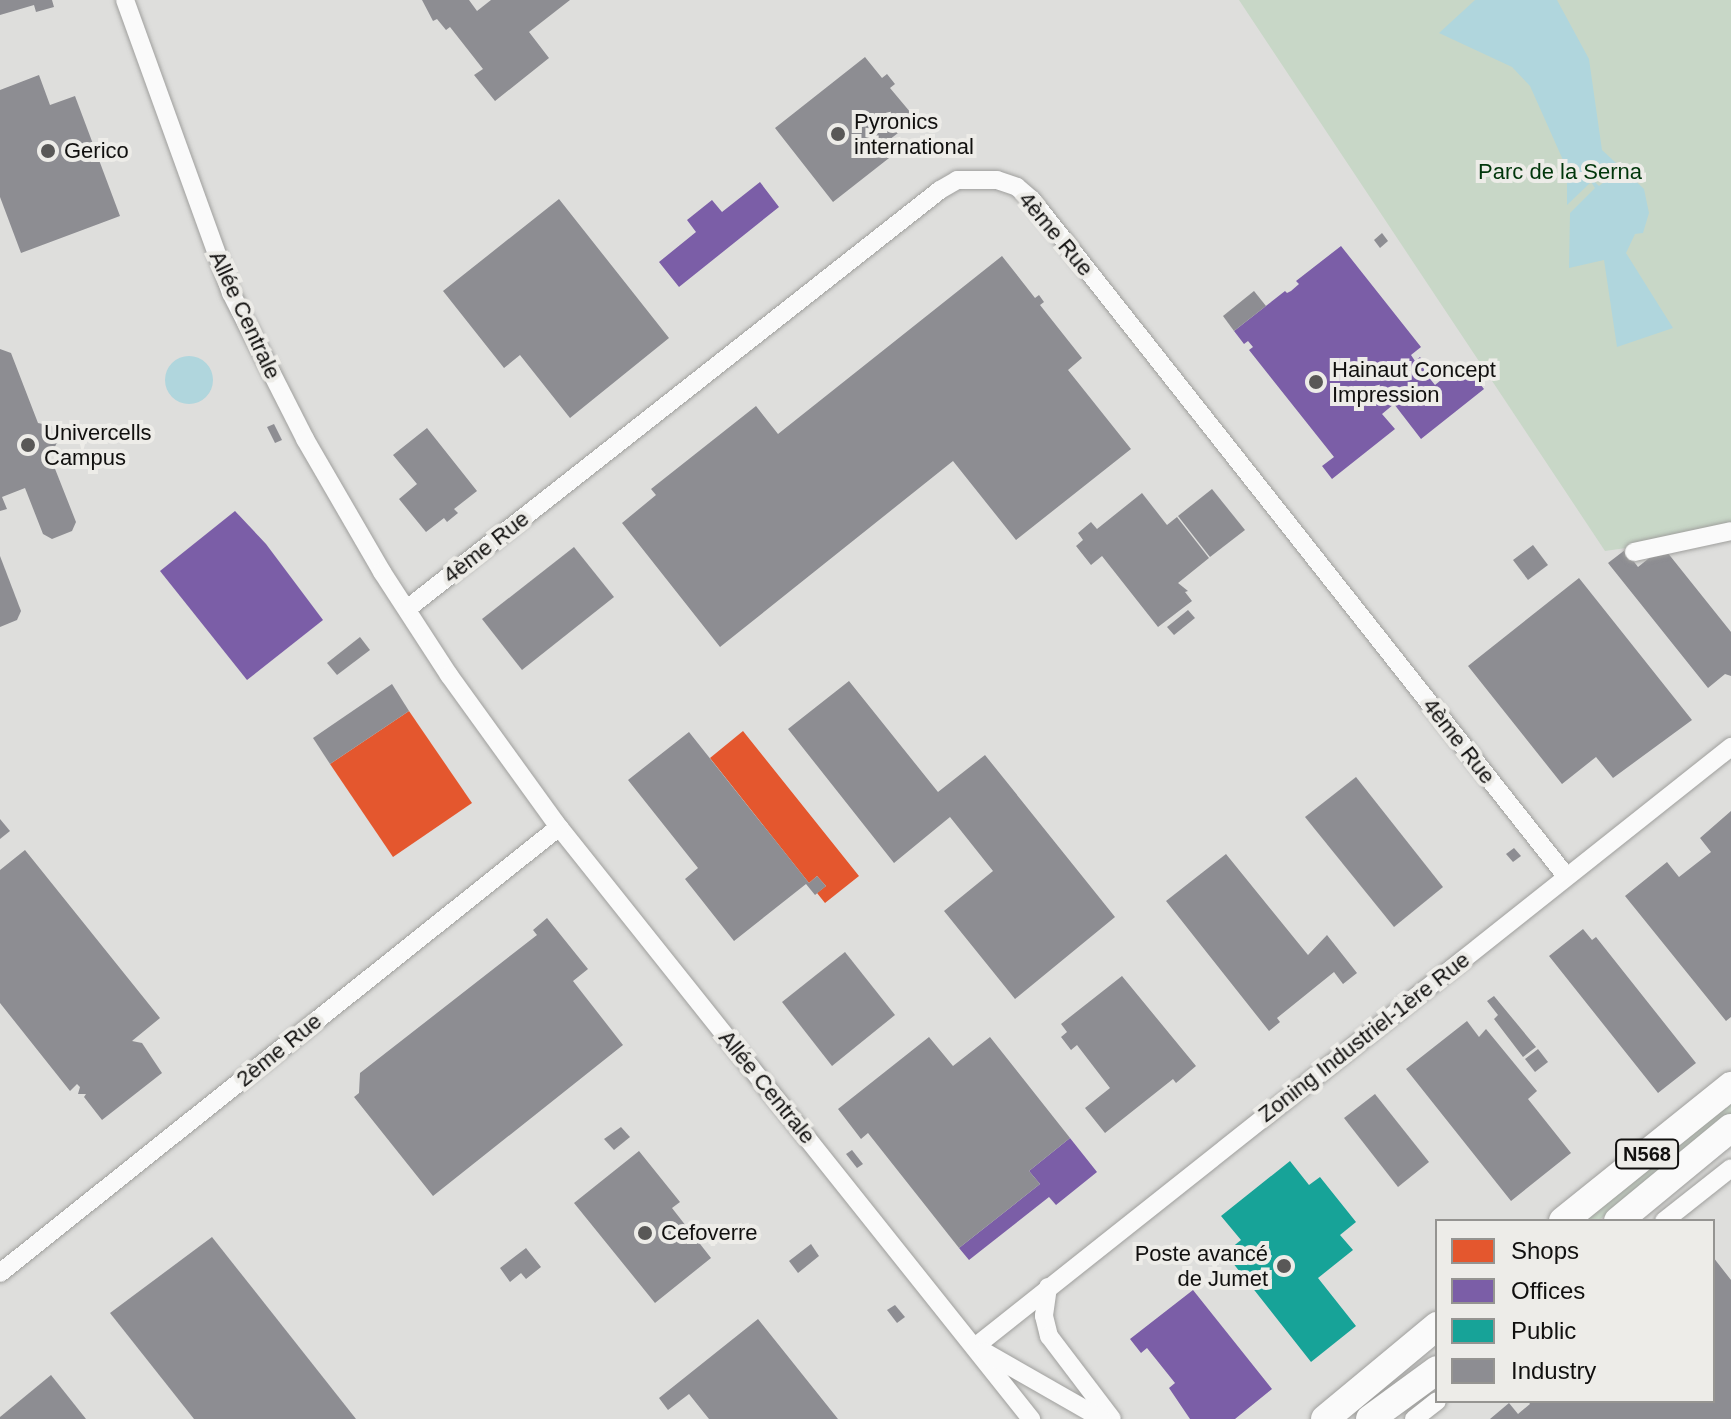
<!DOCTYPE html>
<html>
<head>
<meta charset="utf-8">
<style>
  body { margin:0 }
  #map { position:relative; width:1731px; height:1419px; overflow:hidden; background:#dededc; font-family:Helvetica,sans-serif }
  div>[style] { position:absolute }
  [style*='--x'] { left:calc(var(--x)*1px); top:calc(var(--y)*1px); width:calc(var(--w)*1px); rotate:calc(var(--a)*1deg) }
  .green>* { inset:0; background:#c8d7c7 }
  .water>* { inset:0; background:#b0d6dd }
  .round { border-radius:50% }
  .shops>* { inset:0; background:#e4572e }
  .offices>* { inset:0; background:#7b5ea7 }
  .public>* { inset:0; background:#17a398 }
  .industry>* { inset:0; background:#8d8d92 }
  .roads { filter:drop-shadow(0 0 2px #9f9f9d) drop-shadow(0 0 2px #9f9f9d) }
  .minor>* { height:18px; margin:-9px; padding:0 9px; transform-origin:9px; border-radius:9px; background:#fafafa }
  .highway>* { height:28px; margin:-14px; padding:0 14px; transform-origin:14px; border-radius:14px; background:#fafafa }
  .dots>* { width:22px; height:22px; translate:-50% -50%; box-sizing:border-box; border:4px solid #edece8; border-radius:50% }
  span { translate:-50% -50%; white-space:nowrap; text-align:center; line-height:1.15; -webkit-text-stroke:8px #edece8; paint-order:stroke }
  .shield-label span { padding:2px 6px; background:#edece8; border:2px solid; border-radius:6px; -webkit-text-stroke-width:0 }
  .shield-label { font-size:20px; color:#11100f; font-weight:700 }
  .poi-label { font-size:22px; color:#11100f }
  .left { translate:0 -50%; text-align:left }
  .right { translate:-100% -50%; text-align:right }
  .park-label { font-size:22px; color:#00360b }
  .street-label { font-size:22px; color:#11100f }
  .legend { position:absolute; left:1435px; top:1219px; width:280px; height:184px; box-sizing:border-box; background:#edece8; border:2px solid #959491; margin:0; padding:10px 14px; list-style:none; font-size:24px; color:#11100f }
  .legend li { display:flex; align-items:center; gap:16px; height:40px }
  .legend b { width:40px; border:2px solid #959491 }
</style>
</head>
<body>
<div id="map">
  <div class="green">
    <div style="clip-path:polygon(1239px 0,1731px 0,1731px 531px,1634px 552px,1626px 548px,1605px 551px)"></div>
    <div style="clip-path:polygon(1731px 1103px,1731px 1115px,1598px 1221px,1583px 1221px)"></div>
  </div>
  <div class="water">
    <div style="clip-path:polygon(1475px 0,1557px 0,1589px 59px,1602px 150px,1616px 163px,1594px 181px,1599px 186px,1622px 168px,1644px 189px,1649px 213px,1643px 233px,1635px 234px,1626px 253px,1673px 328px,1617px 347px,1604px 260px,1569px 268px,1570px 213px,1595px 188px,1591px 182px,1567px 205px,1567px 169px,1530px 86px,1512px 67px,1439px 33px)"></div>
    <div class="round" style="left:165px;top:356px;width:48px;height:48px"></div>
  </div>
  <div class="shops">
    <div style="clip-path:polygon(409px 711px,472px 803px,393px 857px,330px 764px)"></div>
    <div style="clip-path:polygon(743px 731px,859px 876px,825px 903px,817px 893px,826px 886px,817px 876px,809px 883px,710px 758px)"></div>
  </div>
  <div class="offices">
    <div style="clip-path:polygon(760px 182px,779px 207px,679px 287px,659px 262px,696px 232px,687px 220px,712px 200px,722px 212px)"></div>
    <div style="clip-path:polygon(1341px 246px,1421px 347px,1411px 355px,1415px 361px,1420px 357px,1435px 377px,1431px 380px,1435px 385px,1463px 362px,1484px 389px,1421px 439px,1394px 404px,1382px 414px,1395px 429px,1332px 479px,1322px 466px,1334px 457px,1249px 350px,1253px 347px,1248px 341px,1244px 344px,1234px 331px,1285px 291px,1287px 293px,1291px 291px,1299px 284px,1296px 281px)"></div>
    <div style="clip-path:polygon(235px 511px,266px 544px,323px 620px,247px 680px,160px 571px)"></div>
    <div style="clip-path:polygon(1070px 1138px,1097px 1172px,1056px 1205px,1049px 1197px,969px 1260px,959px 1248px,1040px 1184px,1029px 1171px)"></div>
    <div style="clip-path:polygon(1193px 1290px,1272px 1389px,1235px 1419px,1190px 1419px,1169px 1388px,1175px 1383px,1147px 1348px,1141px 1353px,1130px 1339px)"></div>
  </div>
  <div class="public">
    <div style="clip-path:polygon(1290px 1161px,1309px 1185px,1320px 1177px,1356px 1222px,1340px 1235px,1353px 1250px,1318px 1278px,1356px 1326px,1311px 1362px,1225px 1253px,1241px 1240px,1221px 1216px)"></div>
  </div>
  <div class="industry">
    <div style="clip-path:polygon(0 0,52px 0,54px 7px,36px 12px,34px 5px,0 15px)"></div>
    <div style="clip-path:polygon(422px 0,469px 0,477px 11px,491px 0,570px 0,529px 32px,549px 58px,495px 101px,474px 75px,483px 69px,450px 27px,446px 30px,437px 19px,433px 21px)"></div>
    <div style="clip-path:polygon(865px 57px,882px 78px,887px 74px,895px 84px,890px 88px,916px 119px,889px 140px,898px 151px,833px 202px,775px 128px)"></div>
    <div style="clip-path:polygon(39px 75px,50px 105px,75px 96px,120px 216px,21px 253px,0 197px,0 90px)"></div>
    <div style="clip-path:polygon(559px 199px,669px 338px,570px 418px,520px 355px,504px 368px,443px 291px)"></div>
    <div style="clip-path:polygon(1382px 233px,1388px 241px,1380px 248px,1374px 240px)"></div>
    <div style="clip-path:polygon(1002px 256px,1035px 298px,1039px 295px,1044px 302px,1040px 305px,1082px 358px,1068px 370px,1131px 449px,1016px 540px,953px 461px,720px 647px,622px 523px,656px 495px,651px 489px,756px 406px,778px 434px)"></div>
    <div style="clip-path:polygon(1254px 291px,1266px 306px,1234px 331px,1223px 316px)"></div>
    <div style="clip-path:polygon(0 349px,11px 353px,38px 423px,52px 426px,58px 440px,54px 449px,48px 451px,76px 522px,72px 531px,52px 539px,43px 534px,25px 488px,2px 497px,7px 509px,0 511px)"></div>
    <div style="clip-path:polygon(274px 424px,282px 440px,275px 443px,267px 427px)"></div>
    <div style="clip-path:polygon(427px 428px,477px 491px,454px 509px,458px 513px,447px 522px,444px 518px,426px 532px,399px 499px,417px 484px,393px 455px)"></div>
    <div style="clip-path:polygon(1212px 489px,1245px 530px,1210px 557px,1178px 516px)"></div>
    <div style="clip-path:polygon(1142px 493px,1167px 525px,1177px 517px,1209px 558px,1178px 583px,1188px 591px,1185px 592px,1192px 601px,1158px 627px,1102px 556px,1091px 565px,1076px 546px,1083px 540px,1078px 533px,1091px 522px,1097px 529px)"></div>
    <div style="clip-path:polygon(1533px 545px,1548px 565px,1528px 580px,1513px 560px)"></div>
    <div style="clip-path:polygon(574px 547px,614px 597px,522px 670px,482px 619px)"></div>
    <div style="clip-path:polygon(1663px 547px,1731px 632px,1731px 676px,1725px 674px,1708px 688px,1608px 563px,1625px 550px,1638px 567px)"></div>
    <div style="clip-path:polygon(0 556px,21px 611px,17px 620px,0 627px)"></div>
    <div style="clip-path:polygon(1579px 578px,1692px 720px,1613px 778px,1596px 757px,1562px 784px,1468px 666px)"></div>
    <div style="clip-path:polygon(1188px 610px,1195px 618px,1174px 635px,1167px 627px)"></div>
    <div style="clip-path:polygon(360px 637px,370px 650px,337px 675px,327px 663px)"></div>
    <div style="clip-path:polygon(849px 681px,938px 792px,985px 755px,1115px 917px,1015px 999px,944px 911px,993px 871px,950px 817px,894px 863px,788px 729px)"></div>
    <div style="clip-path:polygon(392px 684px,409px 711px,330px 764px,313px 738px)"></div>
    <div style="clip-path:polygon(689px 732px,809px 883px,817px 876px,826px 886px,815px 895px,806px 884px,734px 941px,685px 879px,698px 868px,628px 780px)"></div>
    <div style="clip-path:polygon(1356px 777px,1443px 887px,1394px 927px,1305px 817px)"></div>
    <div style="clip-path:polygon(1731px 811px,1731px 1017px,1726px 1021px,1625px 896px,1667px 862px,1679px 877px,1711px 852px,1700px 838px)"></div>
    <div style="clip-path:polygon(0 819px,10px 831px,0 839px)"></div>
    <div style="clip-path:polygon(1514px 848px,1521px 856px,1513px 862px,1506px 854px)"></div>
    <div style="clip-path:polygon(25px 850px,160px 1018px,132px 1041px,142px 1043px,162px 1073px,102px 1120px,84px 1097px,86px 1094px,78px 1094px,80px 1087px,77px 1084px,70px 1091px,0 1003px,0 870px)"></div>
    <div style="clip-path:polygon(1226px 854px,1308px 955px,1327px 935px,1357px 973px,1343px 984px,1334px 972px,1277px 1018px,1280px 1022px,1269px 1031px,1166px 901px)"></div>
    <div style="clip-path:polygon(547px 918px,588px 969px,573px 981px,623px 1045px,433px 1196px,354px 1097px,359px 1093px,360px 1073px,537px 935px,533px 930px)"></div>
    <div style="clip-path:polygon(1583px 929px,1592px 940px,1596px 937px,1696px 1063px,1658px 1093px,1549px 956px)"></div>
    <div style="clip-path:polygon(845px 952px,895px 1015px,832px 1066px,782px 1002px)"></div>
    <div style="clip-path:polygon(1122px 976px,1196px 1066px,1176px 1083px,1173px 1079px,1105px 1133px,1085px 1108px,1110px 1088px,1077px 1045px,1071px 1050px,1061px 1037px,1067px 1032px,1061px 1024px)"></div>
    <div style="clip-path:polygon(1494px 996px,1536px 1047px,1523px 1057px,1494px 1019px,1498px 1015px,1487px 1001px)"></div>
    <div style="clip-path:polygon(1467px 1021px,1479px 1037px,1486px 1029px,1537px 1091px,1528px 1099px,1571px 1153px,1511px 1201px,1406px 1069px)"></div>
    <div style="clip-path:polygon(929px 1037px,953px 1066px,990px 1037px,1070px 1138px,1029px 1171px,1040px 1184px,959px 1248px,868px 1133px,861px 1139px,838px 1109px)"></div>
    <div style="clip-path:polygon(1538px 1049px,1548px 1062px,1535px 1072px,1525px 1059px)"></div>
    <div style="clip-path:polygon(1375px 1094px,1429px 1162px,1398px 1187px,1344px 1118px)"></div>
    <div style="clip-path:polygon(621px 1127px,630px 1137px,614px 1150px,604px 1139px)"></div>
    <div style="clip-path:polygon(852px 1150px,863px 1164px,857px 1168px,846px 1154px)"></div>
    <div style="clip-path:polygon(639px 1151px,680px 1202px,672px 1208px,711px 1258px,655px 1303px,574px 1203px)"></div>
    <div style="clip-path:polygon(212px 1237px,356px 1419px,194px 1419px,110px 1313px)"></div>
    <div style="clip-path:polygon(811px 1244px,819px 1256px,798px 1273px,789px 1261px)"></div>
    <div style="clip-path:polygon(526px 1248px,541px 1267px,526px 1279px,521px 1273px,510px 1282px,500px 1268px)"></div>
    <div style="clip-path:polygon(1713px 1257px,1731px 1280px,1731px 1419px,1490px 1419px,1509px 1403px,1518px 1414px,1530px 1404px,1528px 1401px,1713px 1401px)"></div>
    <div style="clip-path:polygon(895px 1305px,905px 1317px,897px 1323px,887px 1310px)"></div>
    <div style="clip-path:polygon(758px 1319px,838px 1419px,709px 1419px,689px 1394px,668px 1410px,659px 1398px)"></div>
    <div style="clip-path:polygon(51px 1375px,86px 1419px,0 1419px,0 1417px)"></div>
  </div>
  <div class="roads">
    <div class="minor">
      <div style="--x:125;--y:0;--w:312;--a:70.1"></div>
      <div style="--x:231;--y:293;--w:164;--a:63.1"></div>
      <div style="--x:305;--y:439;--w:154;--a:59.9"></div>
      <div style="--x:382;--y:572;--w:123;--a:57"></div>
      <div style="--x:449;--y:675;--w:181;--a:54.2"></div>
      <div style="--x:555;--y:822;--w:764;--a:51.43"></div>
      <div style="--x:1634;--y:552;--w:99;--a:-12.2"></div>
      <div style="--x:407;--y:609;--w:678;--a:-38.17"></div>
      <div style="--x:940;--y:190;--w:20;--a:-30"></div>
      <div style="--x:957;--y:180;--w:40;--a:0"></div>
      <div style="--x:997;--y:180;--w:21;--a:19"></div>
      <div style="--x:1017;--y:187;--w:20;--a:41"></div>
      <div style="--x:1032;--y:200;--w:861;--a:51.69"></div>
      <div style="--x:1664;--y:1221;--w:85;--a:-38.3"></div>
      <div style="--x:0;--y:1273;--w:715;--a:-38.58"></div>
      <div style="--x:1048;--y:1287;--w:29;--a:98"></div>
      <div style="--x:1044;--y:1316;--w:21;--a:76"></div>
      <div style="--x:1049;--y:1336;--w:104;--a:52.8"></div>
      <div style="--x:976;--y:1346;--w:964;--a:-38.43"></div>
      <div style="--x:985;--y:1352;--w:135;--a:29.8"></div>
      <div style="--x:1414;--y:1419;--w:29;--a:-38"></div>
    </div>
    <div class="highway">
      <div style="--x:1563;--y:1221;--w:216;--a:-38.8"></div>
      <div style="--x:1618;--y:1221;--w:146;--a:-39.5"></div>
      <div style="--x:1325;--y:1419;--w:146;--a:-39.7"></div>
      <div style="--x:1370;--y:1419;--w:83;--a:-36.2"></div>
    </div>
  </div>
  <div class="dots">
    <div style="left:838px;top:134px;background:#595857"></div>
    <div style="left:48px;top:151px;background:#595857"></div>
    <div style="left:1316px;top:382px;background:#595857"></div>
    <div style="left:28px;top:445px;background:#595857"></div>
    <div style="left:645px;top:1233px;background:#595857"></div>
    <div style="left:1284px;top:1266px;background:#595857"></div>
  </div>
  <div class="shield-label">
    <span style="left:1647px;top:1154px">N568</span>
  </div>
  <div class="poi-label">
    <span class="left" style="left:854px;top:134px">Pyronics<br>international</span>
    <span class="left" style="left:64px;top:151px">Gerico</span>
    <span class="left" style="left:1332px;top:382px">Hainaut Concept<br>Impression</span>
    <span class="left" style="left:44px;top:445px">Univercells<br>Campus</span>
    <span class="left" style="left:661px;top:1233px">Cefoverre</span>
    <span class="right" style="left:1268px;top:1266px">Poste avancé<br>de Jumet</span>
  </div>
  <div class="park-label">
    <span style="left:1560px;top:172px">Parc de la Serna</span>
  </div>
  <div class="street-label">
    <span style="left:1056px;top:234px;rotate:50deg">4ème Rue</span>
    <span style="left:245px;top:315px;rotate:65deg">Allée Centrale</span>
    <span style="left:486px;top:547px;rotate:-38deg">4ème Rue</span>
    <span style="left:1459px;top:741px;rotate:52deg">4ème Rue</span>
    <span style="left:1364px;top:1037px;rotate:-38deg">Zoning Industriel-1ère Rue</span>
    <span style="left:279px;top:1050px;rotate:-39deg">2ème Rue</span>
    <span style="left:767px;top:1087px;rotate:51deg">Allée Centrale</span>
  </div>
  <ul class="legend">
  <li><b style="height:22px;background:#e4572e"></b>Shops</li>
  <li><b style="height:22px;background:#7b5ea7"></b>Offices</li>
  <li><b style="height:22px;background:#17a398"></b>Public</li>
  <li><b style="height:22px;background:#8d8d92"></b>Industry</li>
  </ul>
</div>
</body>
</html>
